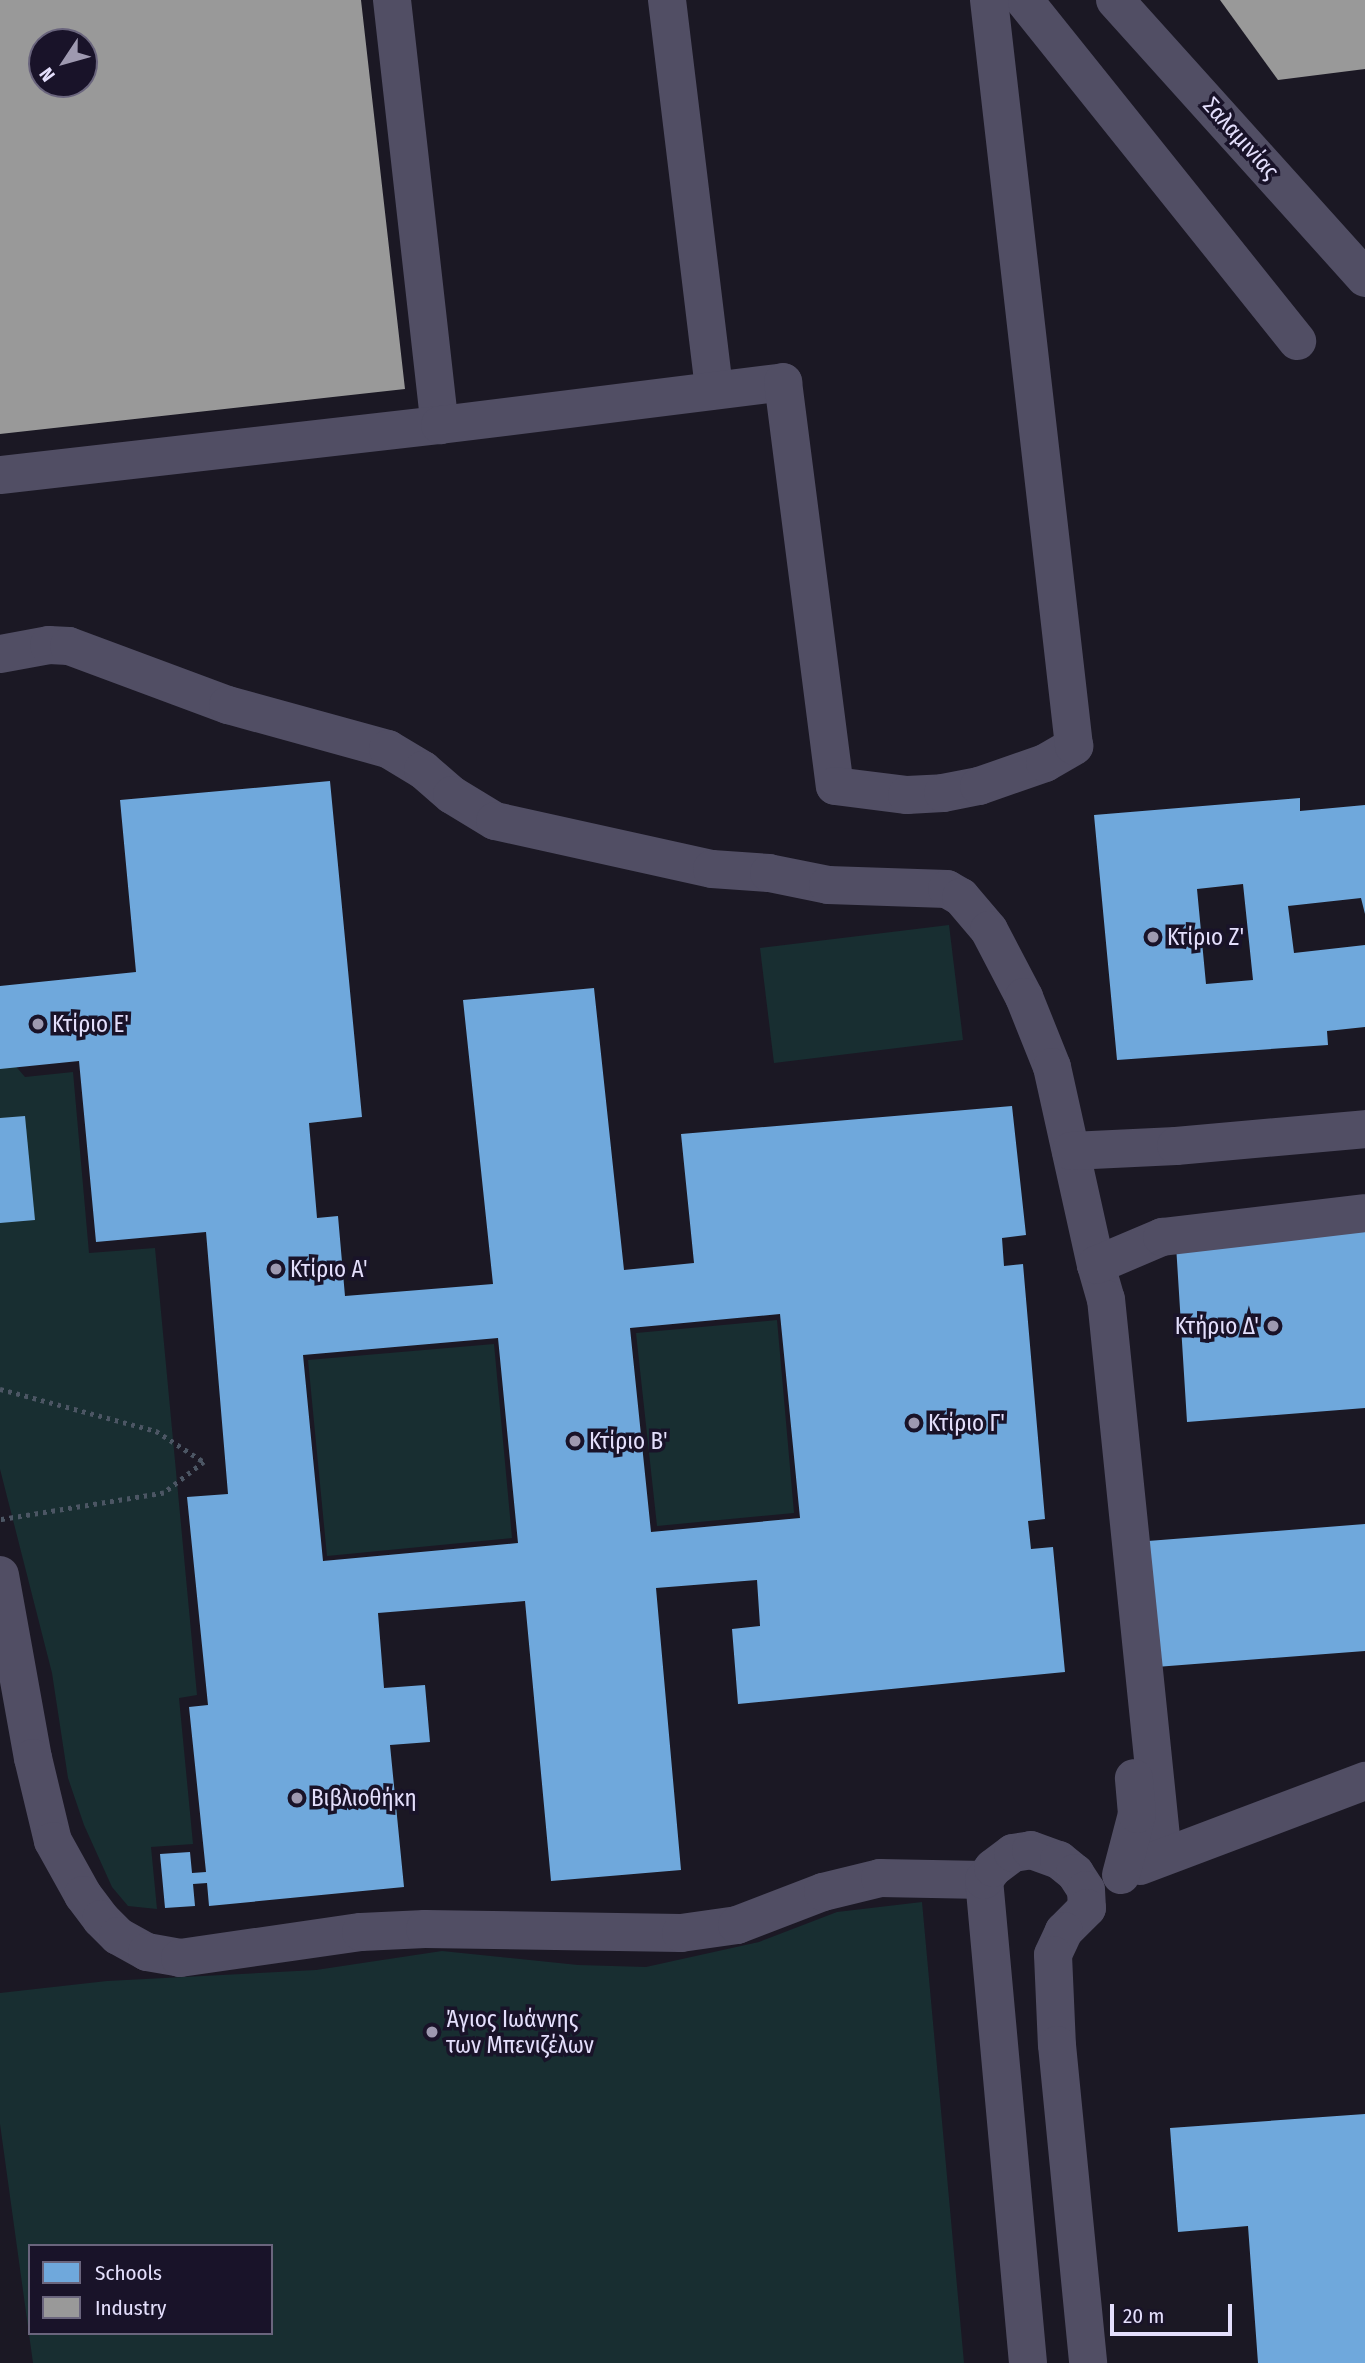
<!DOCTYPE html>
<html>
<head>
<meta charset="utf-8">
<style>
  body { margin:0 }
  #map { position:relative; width:1365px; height:2363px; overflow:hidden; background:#1b1824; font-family:"Fira Sans Condensed",sans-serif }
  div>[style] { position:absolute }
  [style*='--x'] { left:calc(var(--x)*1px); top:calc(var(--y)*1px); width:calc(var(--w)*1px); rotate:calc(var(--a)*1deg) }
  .green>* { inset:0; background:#182e31 }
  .schools>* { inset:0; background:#6fa8dc }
  .industry>* { inset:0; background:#999 }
  .path>* { height:4.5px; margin-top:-2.25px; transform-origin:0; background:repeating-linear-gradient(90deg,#4c5664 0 3.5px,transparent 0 8.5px) }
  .minor>* { height:38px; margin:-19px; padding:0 19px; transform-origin:19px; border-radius:19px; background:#514e64 }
  .dots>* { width:19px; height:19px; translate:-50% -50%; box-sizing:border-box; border:4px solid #191329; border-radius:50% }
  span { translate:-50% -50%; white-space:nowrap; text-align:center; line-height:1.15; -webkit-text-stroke:7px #191329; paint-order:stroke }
  .street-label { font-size:23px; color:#e4dffc }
  .poi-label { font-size:23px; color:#e4dffc }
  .left { translate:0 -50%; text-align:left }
  .right { translate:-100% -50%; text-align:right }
  .legend { position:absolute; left:28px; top:2244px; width:245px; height:91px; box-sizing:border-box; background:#191329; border:2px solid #6a657d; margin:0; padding:9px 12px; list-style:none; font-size:21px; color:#e4dffc }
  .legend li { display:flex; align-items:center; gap:14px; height:35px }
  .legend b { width:35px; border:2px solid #6a657d }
  .north { position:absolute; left:28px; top:28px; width:70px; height:70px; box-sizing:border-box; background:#191329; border:2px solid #6a657d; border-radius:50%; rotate:234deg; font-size:19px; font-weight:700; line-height:28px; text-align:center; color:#e4dffc }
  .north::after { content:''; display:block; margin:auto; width:24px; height:32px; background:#9e99b0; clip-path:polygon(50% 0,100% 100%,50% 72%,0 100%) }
  .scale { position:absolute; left:1110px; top:2304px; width:122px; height:32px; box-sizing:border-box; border:4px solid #e4dffc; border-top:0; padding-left:9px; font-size:21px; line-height:24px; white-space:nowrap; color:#e4dffc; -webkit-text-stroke:5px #191329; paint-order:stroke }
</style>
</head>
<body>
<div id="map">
  <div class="green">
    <div style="clip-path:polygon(949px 925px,963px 1040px,774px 1063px,760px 948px)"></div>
    <div style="clip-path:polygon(0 1048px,25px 1077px,73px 1072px,89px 1253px,155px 1248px,197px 1695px,179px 1698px,193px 1844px,151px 1847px,157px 1909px,128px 1906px,112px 1887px,84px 1825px,68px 1778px,52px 1673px,0 1469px)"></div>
    <div style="clip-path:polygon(777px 1320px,794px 1513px,657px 1526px,636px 1333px)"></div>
    <div style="clip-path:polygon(494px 1344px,512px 1538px,327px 1556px,308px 1360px)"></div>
    <div style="clip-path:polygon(evenodd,922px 1902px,964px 2363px,33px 2363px,0 2124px,0 1993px,107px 1981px,316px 1970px,442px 1951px,578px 1965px,646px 1967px,759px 1942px,837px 1912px,922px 1902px,30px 2246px,271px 2246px,271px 2333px,30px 2333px,30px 2246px)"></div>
  </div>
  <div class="schools">
    <div style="clip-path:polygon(evenodd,330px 781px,362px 1117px,309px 1123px,317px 1218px,338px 1216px,345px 1296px,493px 1284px,463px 1000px,594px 988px,624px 1270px,694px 1263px,681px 1134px,1012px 1106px,1026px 1235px,1002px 1238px,1004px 1266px,1023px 1264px,1045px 1519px,1028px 1521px,1031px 1549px,1053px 1547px,1065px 1672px,738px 1704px,732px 1629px,760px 1626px,757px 1580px,656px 1588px,681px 1870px,551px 1881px,525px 1601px,378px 1613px,384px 1688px,425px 1685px,430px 1742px,390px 1745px,404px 1887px,209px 1906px,207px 1883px,193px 1884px,195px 1906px,165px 1908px,160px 1854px,190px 1852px,192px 1873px,206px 1872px,189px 1707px,208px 1705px,187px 1497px,228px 1494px,206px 1232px,96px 1242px,79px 1061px,0 1069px,0 986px,136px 972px,120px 800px,330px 781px,780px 1314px,800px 1518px,651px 1532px,630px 1328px,780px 1314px,330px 781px,498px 1338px,518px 1543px,323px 1561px,303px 1355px,498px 1338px)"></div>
    <div style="clip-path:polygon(evenodd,1300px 798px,1300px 811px,1365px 805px,1365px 914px,1361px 898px,1288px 906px,1294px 953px,1365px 945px,1365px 1027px,1327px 1031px,1328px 1045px,1117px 1060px,1094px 815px,1300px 798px,1243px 884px,1253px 980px,1206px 984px,1197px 889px,1243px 884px)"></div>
    <div style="clip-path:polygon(25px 1116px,35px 1220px,0 1223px,0 1118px)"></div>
    <div style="clip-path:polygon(1365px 1227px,1365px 1408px,1187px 1422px,1176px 1245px)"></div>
    <div style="clip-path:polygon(1365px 1524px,1365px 1651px,1156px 1667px,1148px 1541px)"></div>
    <div style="clip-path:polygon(1365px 2114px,1365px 2363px,1258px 2363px,1248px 2226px,1178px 2232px,1170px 2128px)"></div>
  </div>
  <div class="industry">
    <div style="clip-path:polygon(evenodd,0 0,361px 0,405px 389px,0 434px,0 0,42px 42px,84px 42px,84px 84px,42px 84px,42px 42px)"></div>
    <div style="clip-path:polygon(1220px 0,1365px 0,1365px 69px,1278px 80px)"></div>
  </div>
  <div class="path">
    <div style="--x:0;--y:1389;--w:162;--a:15.1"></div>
    <div style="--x:156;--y:1431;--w:57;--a:32.9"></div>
    <div style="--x:204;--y:1462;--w:51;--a:142.2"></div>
    <div style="--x:164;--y:1493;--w:166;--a:170.7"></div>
  </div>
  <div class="minor">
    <div style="--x:392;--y:0;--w:428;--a:83.6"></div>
    <div style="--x:667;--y:0;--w:393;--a:83.1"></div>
    <div style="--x:1024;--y:0;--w:437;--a:51.3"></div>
    <div style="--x:1115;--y:0;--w:374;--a:48"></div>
    <div style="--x:0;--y:475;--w:443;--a:-6.5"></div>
    <div style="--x:440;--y:425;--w:346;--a:-7.1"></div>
    <div style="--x:783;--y:382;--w:407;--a:82.7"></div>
    <div style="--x:835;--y:786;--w:73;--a:7.1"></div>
    <div style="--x:907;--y:795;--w:36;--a:-3"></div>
    <div style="--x:943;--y:793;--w:37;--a:-11"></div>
    <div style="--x:979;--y:786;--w:70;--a:-19.2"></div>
    <div style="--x:1045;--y:763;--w:34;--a:-30"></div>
    <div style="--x:1074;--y:746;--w:751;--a:-96.5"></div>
    <div style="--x:0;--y:654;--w:50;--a:-10.4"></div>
    <div style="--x:49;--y:645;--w:20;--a:3"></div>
    <div style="--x:69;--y:646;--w:170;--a:20.4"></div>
    <div style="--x:228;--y:705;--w:166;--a:15.4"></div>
    <div style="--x:388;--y:749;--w:41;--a:31"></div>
    <div style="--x:423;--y:770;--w:38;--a:41"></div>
    <div style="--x:452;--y:795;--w:50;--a:31.2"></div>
    <div style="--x:495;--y:821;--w:222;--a:12.5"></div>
    <div style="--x:712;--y:869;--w:57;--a:4"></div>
    <div style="--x:769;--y:873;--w:60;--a:11.5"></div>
    <div style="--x:828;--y:885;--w:119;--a:1.9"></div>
    <div style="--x:947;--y:889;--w:16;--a:30"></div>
    <div style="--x:961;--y:897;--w:43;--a:49.7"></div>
    <div style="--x:989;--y:930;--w:76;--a:62.4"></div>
    <div style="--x:1024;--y:997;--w:75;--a:68.2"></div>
    <div style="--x:1052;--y:1067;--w:203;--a:77.5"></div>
    <div style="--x:1096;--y:1265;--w:35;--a:74"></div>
    <div style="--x:1106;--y:1299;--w:560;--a:84.16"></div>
    <div style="--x:1071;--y:1151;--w:105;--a:-2.7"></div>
    <div style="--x:1176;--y:1146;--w:190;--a:-5.1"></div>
    <div style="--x:1096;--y:1265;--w:72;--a:-23"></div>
    <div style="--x:1162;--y:1237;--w:204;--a:-6.7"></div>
    <div style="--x:0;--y:1575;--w:186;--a:79.8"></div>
    <div style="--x:33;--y:1758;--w:85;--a:76.5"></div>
    <div style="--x:53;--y:1841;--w:62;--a:60.9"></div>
    <div style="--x:83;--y:1895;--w:30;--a:53"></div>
    <div style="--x:101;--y:1919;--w:24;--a:45"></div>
    <div style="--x:118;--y:1936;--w:33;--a:29"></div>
    <div style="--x:147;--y:1952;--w:34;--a:10"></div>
    <div style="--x:180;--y:1958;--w:183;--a:-8.2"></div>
    <div style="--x:361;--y:1932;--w:64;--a:-2.7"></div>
    <div style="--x:425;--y:1929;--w:256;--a:0.9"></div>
    <div style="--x:681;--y:1933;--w:57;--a:-8.1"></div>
    <div style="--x:737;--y:1925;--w:92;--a:-21"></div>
    <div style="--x:823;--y:1892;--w:59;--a:-13.8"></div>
    <div style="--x:880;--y:1878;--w:104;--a:1.1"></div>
    <div style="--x:1140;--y:1866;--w:241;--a:-20.7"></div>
    <div style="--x:1121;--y:1875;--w:63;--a:-75.3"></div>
    <div style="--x:1137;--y:1814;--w:36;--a:-95"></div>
    <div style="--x:1028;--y:2363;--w:485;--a:-95.2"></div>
    <div style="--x:984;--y:1880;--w:15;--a:-53"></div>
    <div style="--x:993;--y:1868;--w:25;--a:-37"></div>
    <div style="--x:1013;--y:1853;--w:18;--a:-9"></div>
    <div style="--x:1031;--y:1850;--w:30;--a:20"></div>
    <div style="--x:1059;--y:1860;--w:21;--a:39"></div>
    <div style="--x:1075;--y:1873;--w:20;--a:57"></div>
    <div style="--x:1086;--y:1890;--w:18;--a:87"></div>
    <div style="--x:1087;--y:1908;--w:33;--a:135"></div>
    <div style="--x:1064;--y:1931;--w:26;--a:115"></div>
    <div style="--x:1053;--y:1955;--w:90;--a:87.5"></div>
    <div style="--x:1057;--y:2045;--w:320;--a:84.4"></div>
  </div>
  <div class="dots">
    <div style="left:1153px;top:937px;background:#9e99b0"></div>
    <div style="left:38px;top:1024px;background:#9e99b0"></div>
    <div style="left:276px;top:1269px;background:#9e99b0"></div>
    <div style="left:1273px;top:1326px;background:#9e99b0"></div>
    <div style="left:914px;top:1423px;background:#9e99b0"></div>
    <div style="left:575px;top:1441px;background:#9e99b0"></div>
    <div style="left:297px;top:1798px;background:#9e99b0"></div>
    <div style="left:432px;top:2032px;background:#9e99b0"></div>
  </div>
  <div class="street-label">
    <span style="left:1241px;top:138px;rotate:48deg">Σαλαμινίας</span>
  </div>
  <div class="poi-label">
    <span class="left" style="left:1167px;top:937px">Κτίριο Ζ'</span>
    <span class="left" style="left:52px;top:1024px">Κτίριο Ε'</span>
    <span class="left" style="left:290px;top:1269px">Κτίριο Α'</span>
    <span class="right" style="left:1259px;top:1326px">Κτήριο Δ'</span>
    <span class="left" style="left:928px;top:1423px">Κτίριο Γ'</span>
    <span class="left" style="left:589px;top:1441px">Κτίριο Β'</span>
    <span class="left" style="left:311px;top:1798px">Βιβλιοθήκη</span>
    <span class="left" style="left:446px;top:2032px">Άγιος Ιωάννης<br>των Μπενιζέλων</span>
  </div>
  <ul class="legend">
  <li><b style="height:19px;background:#6fa8dc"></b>Schools</li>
  <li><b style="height:19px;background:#999"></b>Industry</li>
  </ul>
  <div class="north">N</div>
  <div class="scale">20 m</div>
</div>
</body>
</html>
